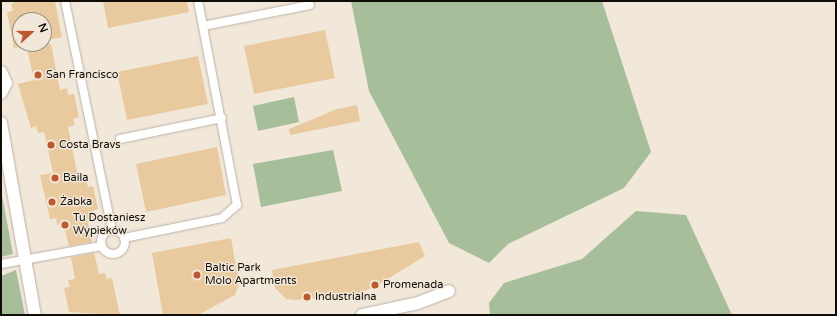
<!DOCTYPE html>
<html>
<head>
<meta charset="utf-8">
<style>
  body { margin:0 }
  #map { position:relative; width:837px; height:316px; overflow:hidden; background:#f2e8da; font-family:"Varela Round",sans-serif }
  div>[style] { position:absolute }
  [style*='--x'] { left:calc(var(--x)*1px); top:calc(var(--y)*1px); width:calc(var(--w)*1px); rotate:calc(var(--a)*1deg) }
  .green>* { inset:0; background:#a7be9b }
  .building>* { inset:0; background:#e9ca9e }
  .roads { filter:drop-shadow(0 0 1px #bbb1a4) drop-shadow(0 0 1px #bbb1a4) }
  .service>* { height:8px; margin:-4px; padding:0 4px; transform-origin:4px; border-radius:4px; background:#fff }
  .service>.ring { margin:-4px; padding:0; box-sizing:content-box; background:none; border:8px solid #fff; border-radius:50% }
  .pedestrian>* { height:12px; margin:-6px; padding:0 6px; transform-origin:6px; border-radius:6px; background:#fff }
  .dots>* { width:11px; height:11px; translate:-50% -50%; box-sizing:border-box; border:2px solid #f2e8da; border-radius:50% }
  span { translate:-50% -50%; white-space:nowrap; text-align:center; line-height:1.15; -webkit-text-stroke:3px #f2e8da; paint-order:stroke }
  .poi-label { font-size:11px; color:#100d09 }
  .left { translate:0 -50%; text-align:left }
  .frame { position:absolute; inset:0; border:2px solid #100d09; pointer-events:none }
  .north { position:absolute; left:12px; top:12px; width:40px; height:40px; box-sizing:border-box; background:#f2e8da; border:1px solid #989086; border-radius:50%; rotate:69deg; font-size:11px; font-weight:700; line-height:16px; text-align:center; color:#100d09 }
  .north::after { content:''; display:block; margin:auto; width:14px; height:18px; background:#bf582e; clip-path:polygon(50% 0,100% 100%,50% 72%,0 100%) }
</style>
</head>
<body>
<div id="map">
  <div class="green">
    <div style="clip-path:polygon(351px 1px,602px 1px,651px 152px,624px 188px,508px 244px,489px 263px,449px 243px,369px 91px)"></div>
    <div style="clip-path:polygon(294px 97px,299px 122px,258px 131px,253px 106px)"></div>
    <div style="clip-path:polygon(333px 150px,342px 191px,261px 207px,253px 164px)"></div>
    <div style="clip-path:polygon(1px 190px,13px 254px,1px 257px)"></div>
    <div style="clip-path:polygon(636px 211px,686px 215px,732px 315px,490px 315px,489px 303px,504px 283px,582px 259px)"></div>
    <div style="clip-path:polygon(16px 270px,25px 315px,1px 315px,1px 276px)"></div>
  </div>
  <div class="building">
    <div style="clip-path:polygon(17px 1px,55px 1px,62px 37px,44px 41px,44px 20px,20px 20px,20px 47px,14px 48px,7px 12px,13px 11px,11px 4px)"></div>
    <div style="clip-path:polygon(103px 1px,187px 1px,189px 12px,108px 28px)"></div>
    <div style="clip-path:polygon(325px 30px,335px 78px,254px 94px,244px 46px)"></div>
    <div style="clip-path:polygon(26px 44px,51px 44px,60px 90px,67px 88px,68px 95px,74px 94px,79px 117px,73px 119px,75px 125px,68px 127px,79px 182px,86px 180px,88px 187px,93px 186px,98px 209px,92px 211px,94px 217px,87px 219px,92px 242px,69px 246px,63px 223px,57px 225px,56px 218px,50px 219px,40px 175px,53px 173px,44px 132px,38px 133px,36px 126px,31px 128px,18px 84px,34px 80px)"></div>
    <div style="clip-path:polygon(198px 56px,208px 104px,127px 120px,117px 72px)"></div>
    <div style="clip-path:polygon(357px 105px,360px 121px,290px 135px,289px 129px,337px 109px)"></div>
    <div style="clip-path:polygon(217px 147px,226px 195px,146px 212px,136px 164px)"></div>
    <div style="clip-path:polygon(231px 238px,239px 283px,235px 295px,198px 315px,163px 315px,152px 253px)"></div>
    <div style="clip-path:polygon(419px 242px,425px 256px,376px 286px,355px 295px,295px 300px,286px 299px,275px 288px,272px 270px)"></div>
    <div style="clip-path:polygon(94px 253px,99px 274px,105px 273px,107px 279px,112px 278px,120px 315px,69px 312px,64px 288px,70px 287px,68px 280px,75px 279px,71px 257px)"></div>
  </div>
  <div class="roads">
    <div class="service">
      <div style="--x:65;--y:1;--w:233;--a:78.4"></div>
      <div style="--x:203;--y:26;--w:109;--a:-11.1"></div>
      <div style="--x:120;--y:139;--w:104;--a:-11.6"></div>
      <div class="ring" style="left:101px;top:230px;width:16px;height:16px"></div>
      <div style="--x:124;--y:238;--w:100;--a:-11.5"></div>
      <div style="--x:222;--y:218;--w:20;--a:-41"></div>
      <div style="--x:237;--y:205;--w:208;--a:-100.8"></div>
      <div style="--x:1;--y:264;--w:102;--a:-10.2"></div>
    </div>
    <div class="pedestrian">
      <div style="--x:1;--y:72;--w:12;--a:66"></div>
      <div style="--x:6;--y:83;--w:11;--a:117"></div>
      <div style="--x:1;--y:123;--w:195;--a:80"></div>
      <div style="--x:362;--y:315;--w:57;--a:-12.1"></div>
      <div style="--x:418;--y:303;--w:33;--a:-21"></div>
    </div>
  </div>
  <div class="dots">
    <div style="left:38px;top:75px;background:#bf582e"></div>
    <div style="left:51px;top:145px;background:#bf582e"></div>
    <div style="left:55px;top:178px;background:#bf582e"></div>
    <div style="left:52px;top:202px;background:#bf582e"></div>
    <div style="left:65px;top:225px;background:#bf582e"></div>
    <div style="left:197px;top:275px;background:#bf582e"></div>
    <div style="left:375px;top:285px;background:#bf582e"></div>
    <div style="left:307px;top:297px;background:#bf582e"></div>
  </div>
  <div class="poi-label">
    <span class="left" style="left:46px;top:75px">San Francisco</span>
    <span class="left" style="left:59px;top:145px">Costa Bravs</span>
    <span class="left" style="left:63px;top:178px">Baila</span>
    <span class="left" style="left:60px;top:202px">Żabka</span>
    <span class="left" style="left:73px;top:225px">Tu Dostaniesz<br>Wypieków</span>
    <span class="left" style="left:205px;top:275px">Baltic Park<br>Molo Apartments</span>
    <span class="left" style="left:383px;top:285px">Promenada</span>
    <span class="left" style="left:315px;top:297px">Industrialna</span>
  </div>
  <div class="frame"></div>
  <div class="north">N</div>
</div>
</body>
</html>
